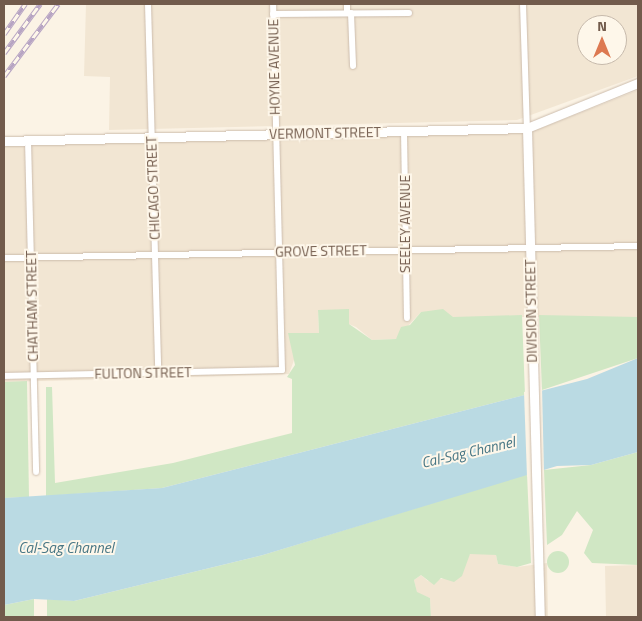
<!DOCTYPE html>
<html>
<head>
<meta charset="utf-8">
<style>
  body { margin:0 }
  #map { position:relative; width:642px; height:621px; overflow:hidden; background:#fbf3e5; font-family:"Titillium Web",sans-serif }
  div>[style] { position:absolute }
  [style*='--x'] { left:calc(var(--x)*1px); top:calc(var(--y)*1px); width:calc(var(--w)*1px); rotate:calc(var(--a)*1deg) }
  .residential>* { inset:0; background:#f2e6d3 }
  .green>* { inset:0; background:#d0e7c4 }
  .round { border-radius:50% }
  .water>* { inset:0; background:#badae3 }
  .pier>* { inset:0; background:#fbf3e5 }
  .roads { filter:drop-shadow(0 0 1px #ccbcac) drop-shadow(0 0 1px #ccbcac) }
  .street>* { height:6px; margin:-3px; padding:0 3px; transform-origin:3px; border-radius:3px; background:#fff }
  .secondary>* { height:9px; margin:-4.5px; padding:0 4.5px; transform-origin:4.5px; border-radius:4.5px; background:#fff }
  .rail>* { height:4.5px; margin-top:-2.25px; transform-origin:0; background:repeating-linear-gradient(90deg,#fef7ea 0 8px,#b7a4c3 0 16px); box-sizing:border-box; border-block:1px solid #b7a4c3 }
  span { translate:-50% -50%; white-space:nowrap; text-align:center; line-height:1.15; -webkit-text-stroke:4px #fef7ea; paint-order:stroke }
  .street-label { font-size:14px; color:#725b4c }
  .water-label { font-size:15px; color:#477684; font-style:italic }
  .frame { position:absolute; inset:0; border:5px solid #725b4c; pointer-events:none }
  .north { position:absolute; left:577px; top:15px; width:50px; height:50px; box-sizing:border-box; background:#fef7ea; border:1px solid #c6b9ab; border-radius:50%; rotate:0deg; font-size:14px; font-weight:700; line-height:20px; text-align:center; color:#725b4c }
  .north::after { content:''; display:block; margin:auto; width:18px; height:22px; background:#dd7951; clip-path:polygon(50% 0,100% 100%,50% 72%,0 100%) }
</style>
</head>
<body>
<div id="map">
  <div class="residential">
    <div style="clip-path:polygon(evenodd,86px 4px,638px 4px,638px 76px,517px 120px,109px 130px,110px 77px,84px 76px,86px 4px,587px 25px,617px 25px,617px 55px,587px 55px,587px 25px)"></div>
    <div style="clip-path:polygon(638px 90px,638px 317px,452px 317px,421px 312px,396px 339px,372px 340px,356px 327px,318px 311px,319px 333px,294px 360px,289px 374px,4px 382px,4px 145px,539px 129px)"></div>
    <div style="clip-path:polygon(486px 553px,496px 555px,498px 564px,517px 567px,547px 563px,548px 617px,431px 617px,430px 598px,417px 593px,414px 580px,421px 575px,428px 581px,447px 578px,470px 554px)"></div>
    <div style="clip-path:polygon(638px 565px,638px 617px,606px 617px,605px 566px)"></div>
  </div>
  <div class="green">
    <div style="clip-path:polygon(349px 309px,349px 324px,372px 340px,396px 339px,401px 327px,410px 325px,421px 312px,443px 309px,453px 317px,522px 315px,525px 395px,162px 488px,46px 496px,46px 387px,52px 387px,55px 483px,173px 463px,292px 433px,292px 379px,287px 377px,295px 365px,288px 333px,319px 333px,318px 310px)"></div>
    <div style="clip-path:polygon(539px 315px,638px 317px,638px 358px,542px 390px)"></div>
    <div style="clip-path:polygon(27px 381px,29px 497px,4px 498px,4px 382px)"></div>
    <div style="clip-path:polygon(638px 452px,638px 565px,592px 563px,584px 553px,593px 530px,577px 511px,562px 535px,547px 545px,544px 470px,591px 465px)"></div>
    <div style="clip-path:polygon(527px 474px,531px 563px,517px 567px,498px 564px,496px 555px,470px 554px,462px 576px,454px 582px,441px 578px,434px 585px,421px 575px,414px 580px,417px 592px,430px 598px,431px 617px,47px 617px,47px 599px,74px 601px,263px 555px)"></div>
    <div class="round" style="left:547px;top:551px;width:22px;height:22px"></div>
    <div style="clip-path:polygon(34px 599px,34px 617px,4px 617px,4px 605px)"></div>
  </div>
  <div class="water">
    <div style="clip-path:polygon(638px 358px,638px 452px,591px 465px,557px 466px,263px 555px,74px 601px,34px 599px,4px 605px,4px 498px,162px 488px,587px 379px)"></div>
  </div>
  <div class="pier">
    <div style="clip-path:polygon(542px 387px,544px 472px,527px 477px,524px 392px)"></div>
  </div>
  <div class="roads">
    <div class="street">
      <div style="--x:148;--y:4;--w:368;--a:88.4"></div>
      <div style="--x:347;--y:4;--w:9;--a:90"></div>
      <div style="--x:523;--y:4;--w:124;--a:88.2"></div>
      <div style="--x:351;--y:13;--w:53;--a:87.8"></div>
      <div style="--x:273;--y:14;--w:136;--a:-0.4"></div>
      <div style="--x:404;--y:131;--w:187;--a:89.1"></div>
      <div style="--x:28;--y:140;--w:332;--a:88.6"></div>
      <div style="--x:4;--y:258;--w:634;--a:-1.08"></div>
      <div style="--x:4;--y:376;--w:278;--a:-1.2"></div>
      <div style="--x:282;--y:370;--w:366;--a:-91.4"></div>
    </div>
    <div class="secondary">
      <div style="--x:527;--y:128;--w:489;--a:88.5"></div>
      <div style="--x:4;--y:141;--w:523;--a:-1.42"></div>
      <div style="--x:527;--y:128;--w:120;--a:-22.1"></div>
    </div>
  </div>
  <div class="rail">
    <div style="--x:4;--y:34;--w:37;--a:-55"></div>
    <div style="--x:4;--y:53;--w:61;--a:-53.7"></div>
    <div style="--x:4;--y:76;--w:90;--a:-53.1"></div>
  </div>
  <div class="street-label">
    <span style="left:274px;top:67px;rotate:-91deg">HOYNE AVENUE</span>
    <span style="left:325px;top:133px;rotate:-1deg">VERMONT STREET</span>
    <span style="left:153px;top:188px;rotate:-92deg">CHICAGO STREET</span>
    <span style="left:405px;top:224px;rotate:-90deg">SEELEY AVENUE</span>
    <span style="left:321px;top:251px;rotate:-1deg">GROVE STREET</span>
    <span style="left:32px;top:306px;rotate:-91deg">CHATHAM STREET</span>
    <span style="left:531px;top:311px;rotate:-91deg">DIVISION STREET</span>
    <span style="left:143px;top:373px;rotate:-1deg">FULTON STREET</span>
  </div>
  <div class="water-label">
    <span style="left:468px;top:452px;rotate:-13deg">Cal-Sag Channel</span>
    <span style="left:66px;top:548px">Cal-Sag Channel</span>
  </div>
  <div class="frame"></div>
  <div class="north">N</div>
</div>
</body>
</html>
